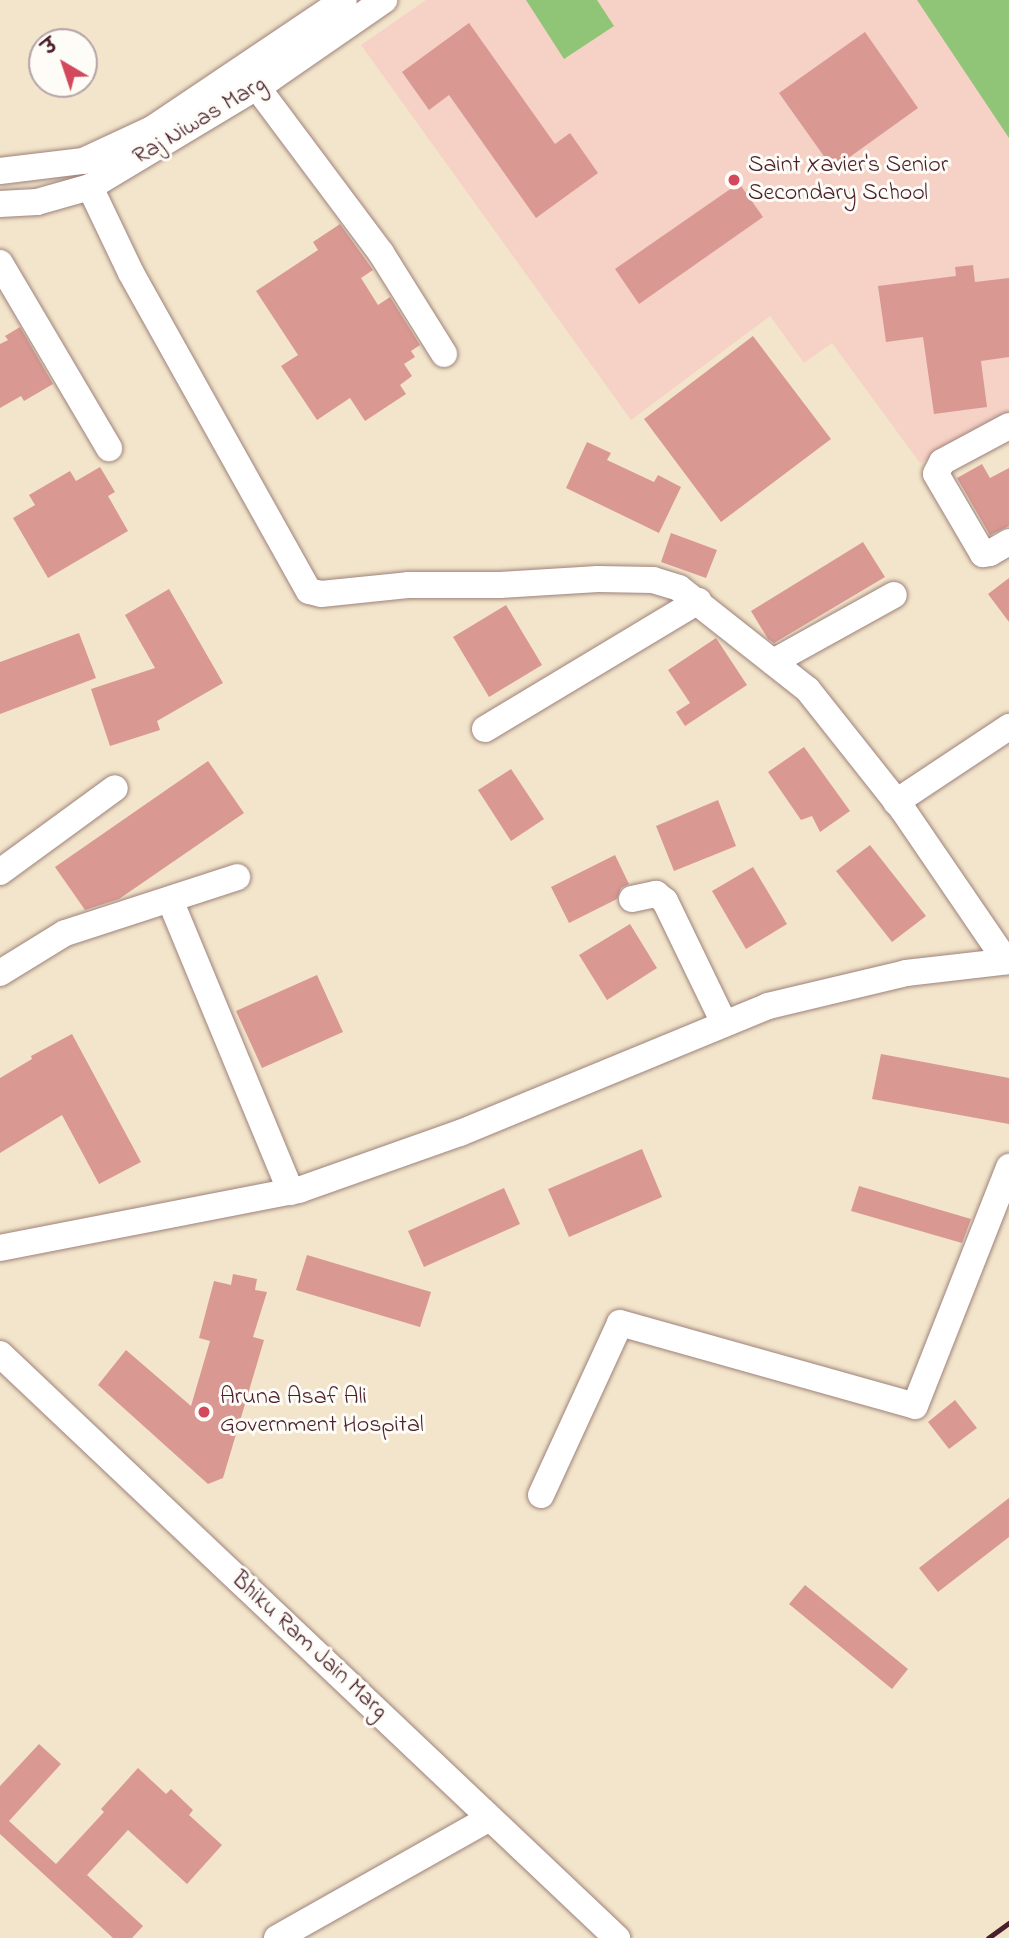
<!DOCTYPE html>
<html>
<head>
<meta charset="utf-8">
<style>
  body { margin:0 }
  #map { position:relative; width:1009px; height:1938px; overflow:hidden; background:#f3e5cb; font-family:"Indie Flower","Playpen Sans Deva",sans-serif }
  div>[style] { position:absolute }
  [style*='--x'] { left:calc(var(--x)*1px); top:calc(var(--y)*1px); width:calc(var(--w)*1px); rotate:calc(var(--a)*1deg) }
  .built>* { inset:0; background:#f6d1c5 }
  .green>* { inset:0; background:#90c476 }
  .building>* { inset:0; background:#da9893 }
  .roads { filter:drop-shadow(0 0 2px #9e827b) drop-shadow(0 0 2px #9e827b) }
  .minor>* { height:26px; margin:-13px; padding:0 13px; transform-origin:13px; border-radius:13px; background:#fff }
  .rail>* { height:5px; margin:-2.5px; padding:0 2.5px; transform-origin:2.5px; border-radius:2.5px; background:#4a1f2b }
  .dots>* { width:19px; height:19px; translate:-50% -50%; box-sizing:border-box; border:4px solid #fdfcf7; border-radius:50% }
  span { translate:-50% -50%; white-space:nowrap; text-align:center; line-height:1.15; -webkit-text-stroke:6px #fdfcf7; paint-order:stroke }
  .street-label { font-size:24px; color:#4a1f2b }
  .poi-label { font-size:24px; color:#4a1f2b }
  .left { translate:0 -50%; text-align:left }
  .north { position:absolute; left:28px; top:28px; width:70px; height:70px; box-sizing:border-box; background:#fdfcf7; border:2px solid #b5a4a5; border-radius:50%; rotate:321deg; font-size:19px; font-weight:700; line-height:28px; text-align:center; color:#4a1f2b }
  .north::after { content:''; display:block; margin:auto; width:24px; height:32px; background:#d1495b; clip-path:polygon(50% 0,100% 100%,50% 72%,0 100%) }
</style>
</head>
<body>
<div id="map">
  <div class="built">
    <div style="clip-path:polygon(426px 0,1009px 0,1009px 416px,920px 463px,832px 343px,804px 363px,770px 316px,631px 420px,361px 45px)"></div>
  </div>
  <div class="green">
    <div style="clip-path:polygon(526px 0,597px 0,614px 26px,564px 59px)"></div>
    <div style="clip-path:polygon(917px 0,1009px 0,1009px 138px)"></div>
  </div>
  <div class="building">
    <div style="clip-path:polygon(469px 23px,555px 144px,570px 133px,598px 173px,536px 218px,449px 95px,429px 110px,402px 72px)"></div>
    <div style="clip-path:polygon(865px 32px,918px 108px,833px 169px,779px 93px)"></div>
    <div style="clip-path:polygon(739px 183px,763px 217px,639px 304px,615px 269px)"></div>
    <div style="clip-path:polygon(340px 224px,373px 270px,361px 278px,378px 305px,390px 297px,420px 345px,411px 351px,415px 357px,404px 364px,412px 376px,400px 385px,406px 394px,365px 421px,350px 398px,317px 420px,281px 366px,298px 355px,256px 291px,318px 250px,313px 242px)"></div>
    <div style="clip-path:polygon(973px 265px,975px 282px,1009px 278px,1009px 357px,981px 361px,987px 407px,934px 414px,923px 337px,886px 342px,878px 286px,956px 276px,955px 267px)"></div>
    <div style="clip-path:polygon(20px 327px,53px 384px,24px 401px,21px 396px,0 408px,0 344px,8px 340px,5px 336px)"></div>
    <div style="clip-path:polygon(753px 336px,831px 439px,721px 522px,644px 419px)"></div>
    <div style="clip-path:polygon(587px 442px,611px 453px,607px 460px,654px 482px,658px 475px,681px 487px,659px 533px,566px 488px)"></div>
    <div style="clip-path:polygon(982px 464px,990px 478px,1009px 468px,1009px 526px,990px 535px,957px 478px)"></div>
    <div style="clip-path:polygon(100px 467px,115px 492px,108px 496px,128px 531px,48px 578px,13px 518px,35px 505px,29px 495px,70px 471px,76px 481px)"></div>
    <div style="clip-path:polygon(671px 533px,717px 550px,706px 578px,661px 562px)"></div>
    <div style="clip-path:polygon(863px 542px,885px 577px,774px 643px,768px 639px,751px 611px)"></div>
    <div style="clip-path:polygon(1009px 578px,1009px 622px,988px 594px)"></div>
    <div style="clip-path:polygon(169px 589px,223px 683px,157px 721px,160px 730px,110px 746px,91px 689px,155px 668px,125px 615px)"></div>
    <div style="clip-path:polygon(506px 605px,542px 665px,489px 697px,453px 637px)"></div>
    <div style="clip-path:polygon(79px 633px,96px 678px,0 714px,0 662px)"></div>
    <div style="clip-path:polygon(716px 638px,747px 685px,685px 726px,676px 712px,690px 703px,668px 670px)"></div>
    <div style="clip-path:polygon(804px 747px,850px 811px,820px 832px,812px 816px,801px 820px,768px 772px)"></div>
    <div style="clip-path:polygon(208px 761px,244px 813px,119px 899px,85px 910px,55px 867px)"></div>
    <div style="clip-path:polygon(511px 769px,544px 819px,511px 841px,478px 790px)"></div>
    <div style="clip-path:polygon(718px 800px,736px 846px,674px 871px,656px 826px)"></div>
    <div style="clip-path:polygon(870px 845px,926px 916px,892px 942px,836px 871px)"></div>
    <div style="clip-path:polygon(615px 855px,629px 884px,621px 888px,617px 899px,569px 923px,551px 887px)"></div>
    <div style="clip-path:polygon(753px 867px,787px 924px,746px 949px,712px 891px)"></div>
    <div style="clip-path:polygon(630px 924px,657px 968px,607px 1000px,579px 955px)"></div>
    <div style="clip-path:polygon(317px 975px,343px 1032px,262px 1068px,236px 1011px)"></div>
    <div style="clip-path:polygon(72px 1034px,141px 1162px,99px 1184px,62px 1115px,0 1153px,0 1078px,32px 1059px,31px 1056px)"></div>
    <div style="clip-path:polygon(881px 1054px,1009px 1078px,1009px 1124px,872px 1099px)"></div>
    <div style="clip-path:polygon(642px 1149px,662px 1197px,569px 1237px,548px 1189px)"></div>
    <div style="clip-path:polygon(859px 1186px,971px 1219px,962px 1243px,851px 1211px)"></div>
    <div style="clip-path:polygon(504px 1188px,520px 1224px,424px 1267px,408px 1231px)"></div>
    <div style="clip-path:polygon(307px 1255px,431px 1292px,420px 1327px,296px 1290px)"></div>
    <div style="clip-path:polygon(233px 1274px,257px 1279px,255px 1290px,267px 1292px,253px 1337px,264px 1340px,223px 1478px,208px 1484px,98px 1385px,126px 1350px,191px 1406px,210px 1341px,199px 1338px,214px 1281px,231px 1285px)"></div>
    <div style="clip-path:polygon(955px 1400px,977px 1428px,949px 1449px,928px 1422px)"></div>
    <div style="clip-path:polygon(1009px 1498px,1009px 1537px,938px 1592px,919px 1568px)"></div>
    <div style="clip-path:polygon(805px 1585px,908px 1669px,892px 1689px,789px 1604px)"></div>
    <div style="clip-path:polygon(39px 1744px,61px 1764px,9px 1821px,56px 1864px,104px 1812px,101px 1809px,138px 1768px,166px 1794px,171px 1789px,193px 1810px,189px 1815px,222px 1845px,187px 1884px,128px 1830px,87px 1875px,143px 1926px,132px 1938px,113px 1938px,0 1834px,0 1786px)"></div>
  </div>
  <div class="roads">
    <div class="minor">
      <div style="--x:248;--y:75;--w:222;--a:53.2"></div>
      <div style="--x:381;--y:253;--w:119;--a:58"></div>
      <div style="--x:0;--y:171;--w:84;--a:-6.9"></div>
      <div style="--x:83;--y:161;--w:76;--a:-24.9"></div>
      <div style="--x:152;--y:129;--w:231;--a:-33.9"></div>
      <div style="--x:90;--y:187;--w:95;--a:64.5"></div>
      <div style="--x:131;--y:273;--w:364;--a:60.8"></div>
      <div style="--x:309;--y:591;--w:12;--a:14"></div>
      <div style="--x:321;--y:594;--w:87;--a:-5.9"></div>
      <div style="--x:408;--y:585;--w:92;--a:0"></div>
      <div style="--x:500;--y:585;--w:98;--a:-3.5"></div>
      <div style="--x:598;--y:579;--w:55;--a:1"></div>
      <div style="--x:653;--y:580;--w:27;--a:17"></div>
      <div style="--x:679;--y:588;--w:164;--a:38.3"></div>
      <div style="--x:808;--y:690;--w:153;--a:51.6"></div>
      <div style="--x:903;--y:810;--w:183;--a:55.7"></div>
      <div style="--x:0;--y:204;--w:37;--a:-3"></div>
      <div style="--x:37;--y:202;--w:55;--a:-15.8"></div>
      <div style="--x:90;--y:187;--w:210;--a:-31"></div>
      <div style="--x:270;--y:79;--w:139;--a:-34.7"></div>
      <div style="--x:0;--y:263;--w:215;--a:59.5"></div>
      <div style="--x:1009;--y:426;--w:76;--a:151.8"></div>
      <div style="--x:942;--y:462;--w:13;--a:117"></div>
      <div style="--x:936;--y:474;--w:93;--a:59.6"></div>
      <div style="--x:983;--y:554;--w:7;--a:-8"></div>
      <div style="--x:990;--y:553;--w:22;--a:-30"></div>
      <div style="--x:773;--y:662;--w:138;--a:-29"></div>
      <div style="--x:485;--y:729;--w:249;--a:-31"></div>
      <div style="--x:896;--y:802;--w:136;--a:-33.6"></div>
      <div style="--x:0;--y:872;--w:142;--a:-36.1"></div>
      <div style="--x:632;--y:899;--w:25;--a:-12"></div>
      <div style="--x:656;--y:894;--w:11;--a:38"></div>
      <div style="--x:665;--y:901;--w:136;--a:64.2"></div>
      <div style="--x:175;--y:912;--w:303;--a:67.5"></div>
      <div style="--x:0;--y:973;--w:76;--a:-31.6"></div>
      <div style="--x:65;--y:933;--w:181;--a:-18"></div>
      <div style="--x:0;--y:1248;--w:305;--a:-11"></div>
      <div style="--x:299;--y:1190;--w:171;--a:-19.5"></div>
      <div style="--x:460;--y:1133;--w:333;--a:-22.4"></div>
      <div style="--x:768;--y:1006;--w:142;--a:-13.4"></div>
      <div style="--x:906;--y:973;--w:104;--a:-6.6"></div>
      <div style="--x:0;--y:1354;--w:850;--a:43.43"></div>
      <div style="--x:541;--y:1495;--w:189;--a:-65.3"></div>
      <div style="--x:620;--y:1323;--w:306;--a:15.7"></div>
      <div style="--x:915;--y:1406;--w:257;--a:-68.5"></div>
      <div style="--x:277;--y:1938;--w:244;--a:-29.4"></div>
    </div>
  </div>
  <div class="rail">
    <div style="--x:988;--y:1938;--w:26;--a:-36"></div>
  </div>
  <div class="dots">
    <div style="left:734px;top:180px;background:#d1495b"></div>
    <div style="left:204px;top:1412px;background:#d1495b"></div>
  </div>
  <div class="street-label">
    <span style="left:200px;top:121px;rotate:-31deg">Raj Niwas Marg</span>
    <span style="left:309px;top:1646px;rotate:43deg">Bhiku Ram Jain Marg</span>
  </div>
  <div class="poi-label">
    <span class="left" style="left:748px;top:180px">Saint Xavier's Senior<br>Secondary School</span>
    <span class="left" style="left:220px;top:1412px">Aruna Asaf Ali<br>Government Hospital</span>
  </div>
  <div class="north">उ</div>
</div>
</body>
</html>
